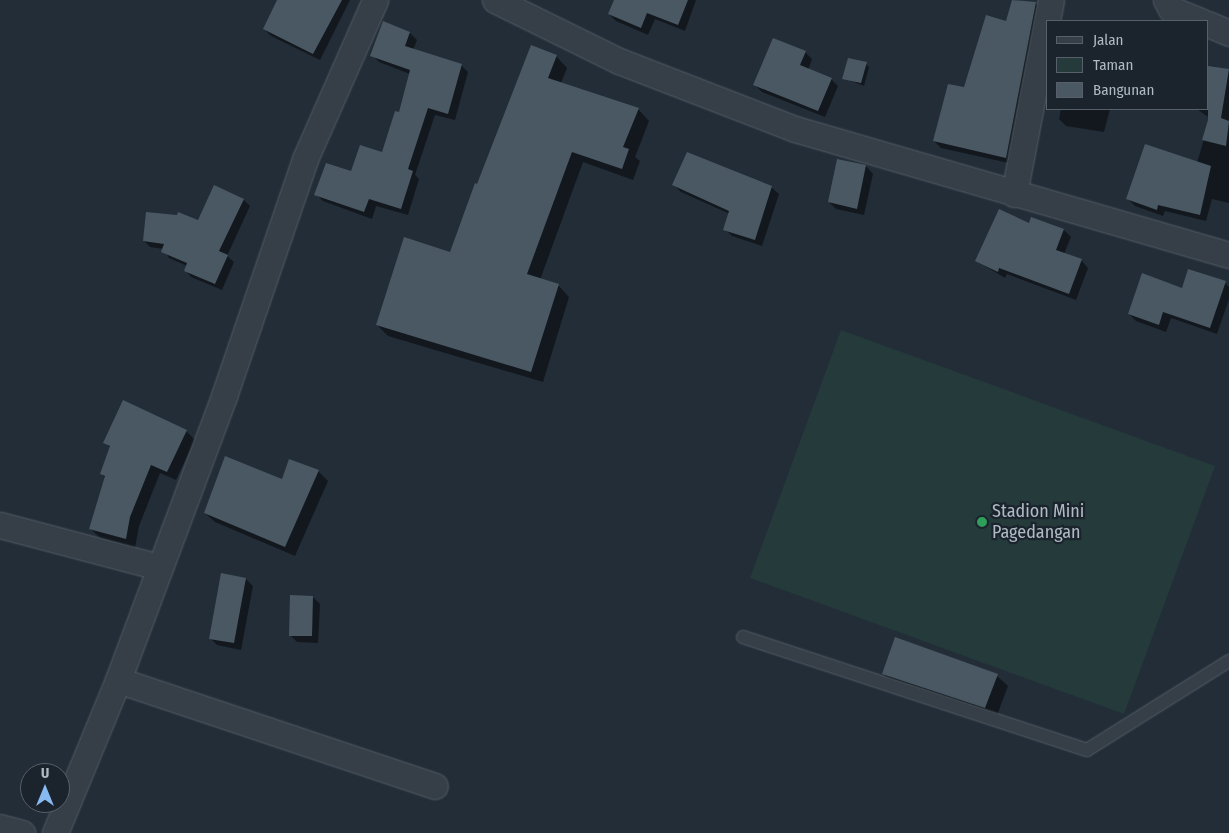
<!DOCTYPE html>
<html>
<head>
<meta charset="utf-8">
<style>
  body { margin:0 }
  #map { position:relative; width:1229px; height:833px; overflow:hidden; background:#222d38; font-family:"Fira Sans Condensed",sans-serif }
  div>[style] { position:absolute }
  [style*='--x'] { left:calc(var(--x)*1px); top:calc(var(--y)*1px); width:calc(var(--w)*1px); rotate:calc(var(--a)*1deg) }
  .green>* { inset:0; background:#253a3a }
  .shadow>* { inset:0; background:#0007 }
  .building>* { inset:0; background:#4a5864 }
  .roads { filter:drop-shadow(0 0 1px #535d66) drop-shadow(0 0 1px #535d66) }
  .lane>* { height:12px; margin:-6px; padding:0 6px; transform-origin:6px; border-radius:6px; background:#363f48 }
  .street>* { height:25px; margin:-12.5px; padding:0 12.5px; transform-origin:12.5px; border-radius:12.5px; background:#363f48 }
  .dots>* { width:14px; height:14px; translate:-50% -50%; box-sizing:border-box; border:2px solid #1b242d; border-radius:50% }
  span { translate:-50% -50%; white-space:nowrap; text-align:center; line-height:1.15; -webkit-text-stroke:4.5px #1b242d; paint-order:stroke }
  .poi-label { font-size:18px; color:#b0bac5 }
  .left { translate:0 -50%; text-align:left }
  .legend { position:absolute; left:1046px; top:20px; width:162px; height:90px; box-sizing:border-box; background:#1b242d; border:1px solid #57606a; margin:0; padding:6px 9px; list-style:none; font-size:15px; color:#b0bac5 }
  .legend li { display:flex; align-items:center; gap:10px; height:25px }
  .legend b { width:25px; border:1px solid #57606a }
  .north { position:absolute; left:20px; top:763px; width:50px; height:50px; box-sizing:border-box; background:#1b242d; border:1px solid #57606a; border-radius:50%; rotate:0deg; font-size:14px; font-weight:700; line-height:20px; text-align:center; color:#b0bac5 }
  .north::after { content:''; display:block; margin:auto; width:18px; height:22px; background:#88baf2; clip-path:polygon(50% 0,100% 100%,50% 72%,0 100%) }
</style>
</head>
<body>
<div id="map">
  <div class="green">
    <div style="clip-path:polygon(841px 330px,1215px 466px,1124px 714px,750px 578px)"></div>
  </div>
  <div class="shadow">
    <div style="clip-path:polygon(279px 0,350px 0,320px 60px,271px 36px,264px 29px)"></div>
    <div style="clip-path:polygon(615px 0,696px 0,685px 31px,655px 19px,648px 35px,616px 21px,609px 14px)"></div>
    <div style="clip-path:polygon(1013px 0,1035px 3px,1042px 10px,1013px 164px,941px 148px,934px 141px,1007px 23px)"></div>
    <div style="clip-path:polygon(410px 33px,417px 40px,413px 50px,461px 65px,468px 72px,455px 120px,435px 115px,415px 175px,419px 179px,408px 215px,376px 206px,372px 219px,323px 201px,316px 194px,383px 154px,400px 114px,410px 74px,379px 62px,372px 55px)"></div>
    <div style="clip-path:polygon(805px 52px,812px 59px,808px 70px,831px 79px,838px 86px,825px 117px,762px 92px,755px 85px)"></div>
    <div style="clip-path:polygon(556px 56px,567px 68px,561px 83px,638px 109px,649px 121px,635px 157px,640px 161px,633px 180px,583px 162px,540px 280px,558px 285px,569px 297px,543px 382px,388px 336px,377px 325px,451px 254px,478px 185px)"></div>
    <div style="clip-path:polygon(866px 64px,869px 67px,864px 86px,844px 78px)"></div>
    <div style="clip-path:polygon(1208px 67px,1229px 71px,1229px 203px,1212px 199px,1206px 221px,1165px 211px,1163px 216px,1135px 206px,1128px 199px,1197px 163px,1210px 118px,1198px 110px,1208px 109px)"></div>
    <div style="clip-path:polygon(1061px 109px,1110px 109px,1104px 132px,1066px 126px,1059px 119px)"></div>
    <div style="clip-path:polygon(866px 166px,873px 174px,864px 215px,836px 209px,829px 202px)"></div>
    <div style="clip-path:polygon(674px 185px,771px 187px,779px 194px,762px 246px,732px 236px,725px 229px,730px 214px,681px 192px)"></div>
    <div style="clip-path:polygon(244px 200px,250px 206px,227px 256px,234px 262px,222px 290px,191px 277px,185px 270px,187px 266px,169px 258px,164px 249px,150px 247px,144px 241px,198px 222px)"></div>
    <div style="clip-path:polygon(1032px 218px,1064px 230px,1071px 237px,1064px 254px,1081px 260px,1088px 268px,1076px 300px,1007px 274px,1005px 278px,977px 261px,1030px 224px)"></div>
    <div style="clip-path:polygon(1225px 283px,1229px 287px,1229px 299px,1217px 334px,1171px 318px,1166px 332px,1136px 321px,1129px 314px,1182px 289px)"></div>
    <div style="clip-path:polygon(186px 431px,195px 440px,176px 480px,160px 473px,139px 526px,135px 548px,100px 538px,91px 529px,106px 478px,101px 474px,111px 448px,105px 442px)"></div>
    <div style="clip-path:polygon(318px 471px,328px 481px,295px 556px,215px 522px,205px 513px,283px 480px)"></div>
    <div style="clip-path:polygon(246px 579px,253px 586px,241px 650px,217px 645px,210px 638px)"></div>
    <div style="clip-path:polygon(313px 597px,320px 604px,318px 643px,297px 642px,290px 635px)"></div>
    <div style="clip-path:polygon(883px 674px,997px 676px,1008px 686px,996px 718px,894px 684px)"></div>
  </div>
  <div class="building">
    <div style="clip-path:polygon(277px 0,342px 0,313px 54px,263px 29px)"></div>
    <div style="clip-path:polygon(614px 0,688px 0,678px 25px,647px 13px,641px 28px,608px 14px)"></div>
    <div style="clip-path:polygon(1012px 0,1036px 2px,1006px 158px,933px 141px,948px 84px,964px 87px,986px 15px,1006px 21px)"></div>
    <div style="clip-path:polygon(383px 21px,410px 32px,405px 46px,462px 64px,448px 114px,428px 108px,408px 169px,413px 171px,401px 209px,369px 199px,364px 212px,314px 195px,326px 163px,351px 171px,360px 145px,382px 152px,395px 111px,399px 112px,410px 70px,370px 56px)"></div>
    <div style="clip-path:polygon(773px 38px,806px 51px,800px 65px,832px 78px,818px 111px,753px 85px)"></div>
    <div style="clip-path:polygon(531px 45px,557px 55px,548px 78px,639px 108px,623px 147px,629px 149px,622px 169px,572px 152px,527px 274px,559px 284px,531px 372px,376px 325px,404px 237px,450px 252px,475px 183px,477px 184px)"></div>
    <div style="clip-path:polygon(848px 58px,867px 62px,861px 83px,842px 79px)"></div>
    <div style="clip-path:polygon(1208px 66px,1229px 69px,1221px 118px,1229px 121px,1226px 146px,1202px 140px,1208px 120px)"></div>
    <div style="clip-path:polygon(1145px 144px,1211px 166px,1200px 215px,1158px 205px,1157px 210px,1126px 199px)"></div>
    <div style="clip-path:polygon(687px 152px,772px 186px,755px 240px,723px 230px,729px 211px,672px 185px)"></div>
    <div style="clip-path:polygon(837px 159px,866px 165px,857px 209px,828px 202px)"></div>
    <div style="clip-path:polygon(214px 185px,244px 199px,219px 251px,228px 255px,215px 284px,184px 271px,187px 263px,161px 252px,164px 244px,143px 241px,146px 212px,177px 215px,178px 212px,198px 220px)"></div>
    <div style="clip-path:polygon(999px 209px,1029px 223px,1031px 217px,1064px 229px,1056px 250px,1082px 259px,1069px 294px,999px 268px,998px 272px,975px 261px)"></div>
    <div style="clip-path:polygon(1188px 269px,1226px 281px,1210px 328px,1163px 312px,1159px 325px,1128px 314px,1142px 273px,1182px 288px)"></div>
    <div style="clip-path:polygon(123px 400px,187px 430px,167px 472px,151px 465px,130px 517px,126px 539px,89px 529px,105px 476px,100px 474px,110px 446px,103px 443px)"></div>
    <div style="clip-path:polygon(225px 456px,282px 479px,289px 459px,319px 470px,285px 547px,204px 513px)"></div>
    <div style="clip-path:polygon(221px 573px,246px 578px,234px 643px,209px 639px)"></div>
    <div style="clip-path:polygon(290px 595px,313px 596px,312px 636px,289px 636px)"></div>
    <div style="clip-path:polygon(895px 637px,998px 674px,985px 708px,882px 674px)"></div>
  </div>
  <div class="roads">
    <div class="lane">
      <div style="--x:743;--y:637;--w:362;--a:18.2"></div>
      <div style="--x:1087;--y:750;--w:168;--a:-32.1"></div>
    </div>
    <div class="street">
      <div style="--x:495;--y:0;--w:138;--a:26.2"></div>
      <div style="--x:619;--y:61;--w:189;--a:21.1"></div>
      <div style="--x:795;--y:129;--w:452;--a:16.2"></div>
      <div style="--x:1166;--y:0;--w:10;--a:61"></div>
      <div style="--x:1171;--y:9;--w:32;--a:22"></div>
      <div style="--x:1208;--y:24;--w:23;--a:23"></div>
      <div style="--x:1014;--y:194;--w:197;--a:-79.2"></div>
      <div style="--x:0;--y:525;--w:164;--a:14.8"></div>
      <div style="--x:118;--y:680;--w:334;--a:18.5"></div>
      <div style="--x:0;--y:827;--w:23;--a:15"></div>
      <div style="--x:55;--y:833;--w:165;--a:-67.6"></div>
      <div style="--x:118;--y:680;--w:303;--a:-69.5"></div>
      <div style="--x:224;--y:396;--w:250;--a:-71.1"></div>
      <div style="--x:305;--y:159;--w:174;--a:-66.2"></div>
    </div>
  </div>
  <div class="dots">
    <div style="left:982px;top:522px;background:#2e9e5b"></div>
  </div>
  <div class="poi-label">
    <span class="left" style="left:992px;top:522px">Stadion Mini<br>Pagedangan</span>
  </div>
  <ul class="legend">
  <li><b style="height:6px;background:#363f48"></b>Jalan</li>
  <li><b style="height:14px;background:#253a3a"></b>Taman</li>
  <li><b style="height:14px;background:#4a5864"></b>Bangunan</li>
  </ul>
  <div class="north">U</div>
</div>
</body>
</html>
